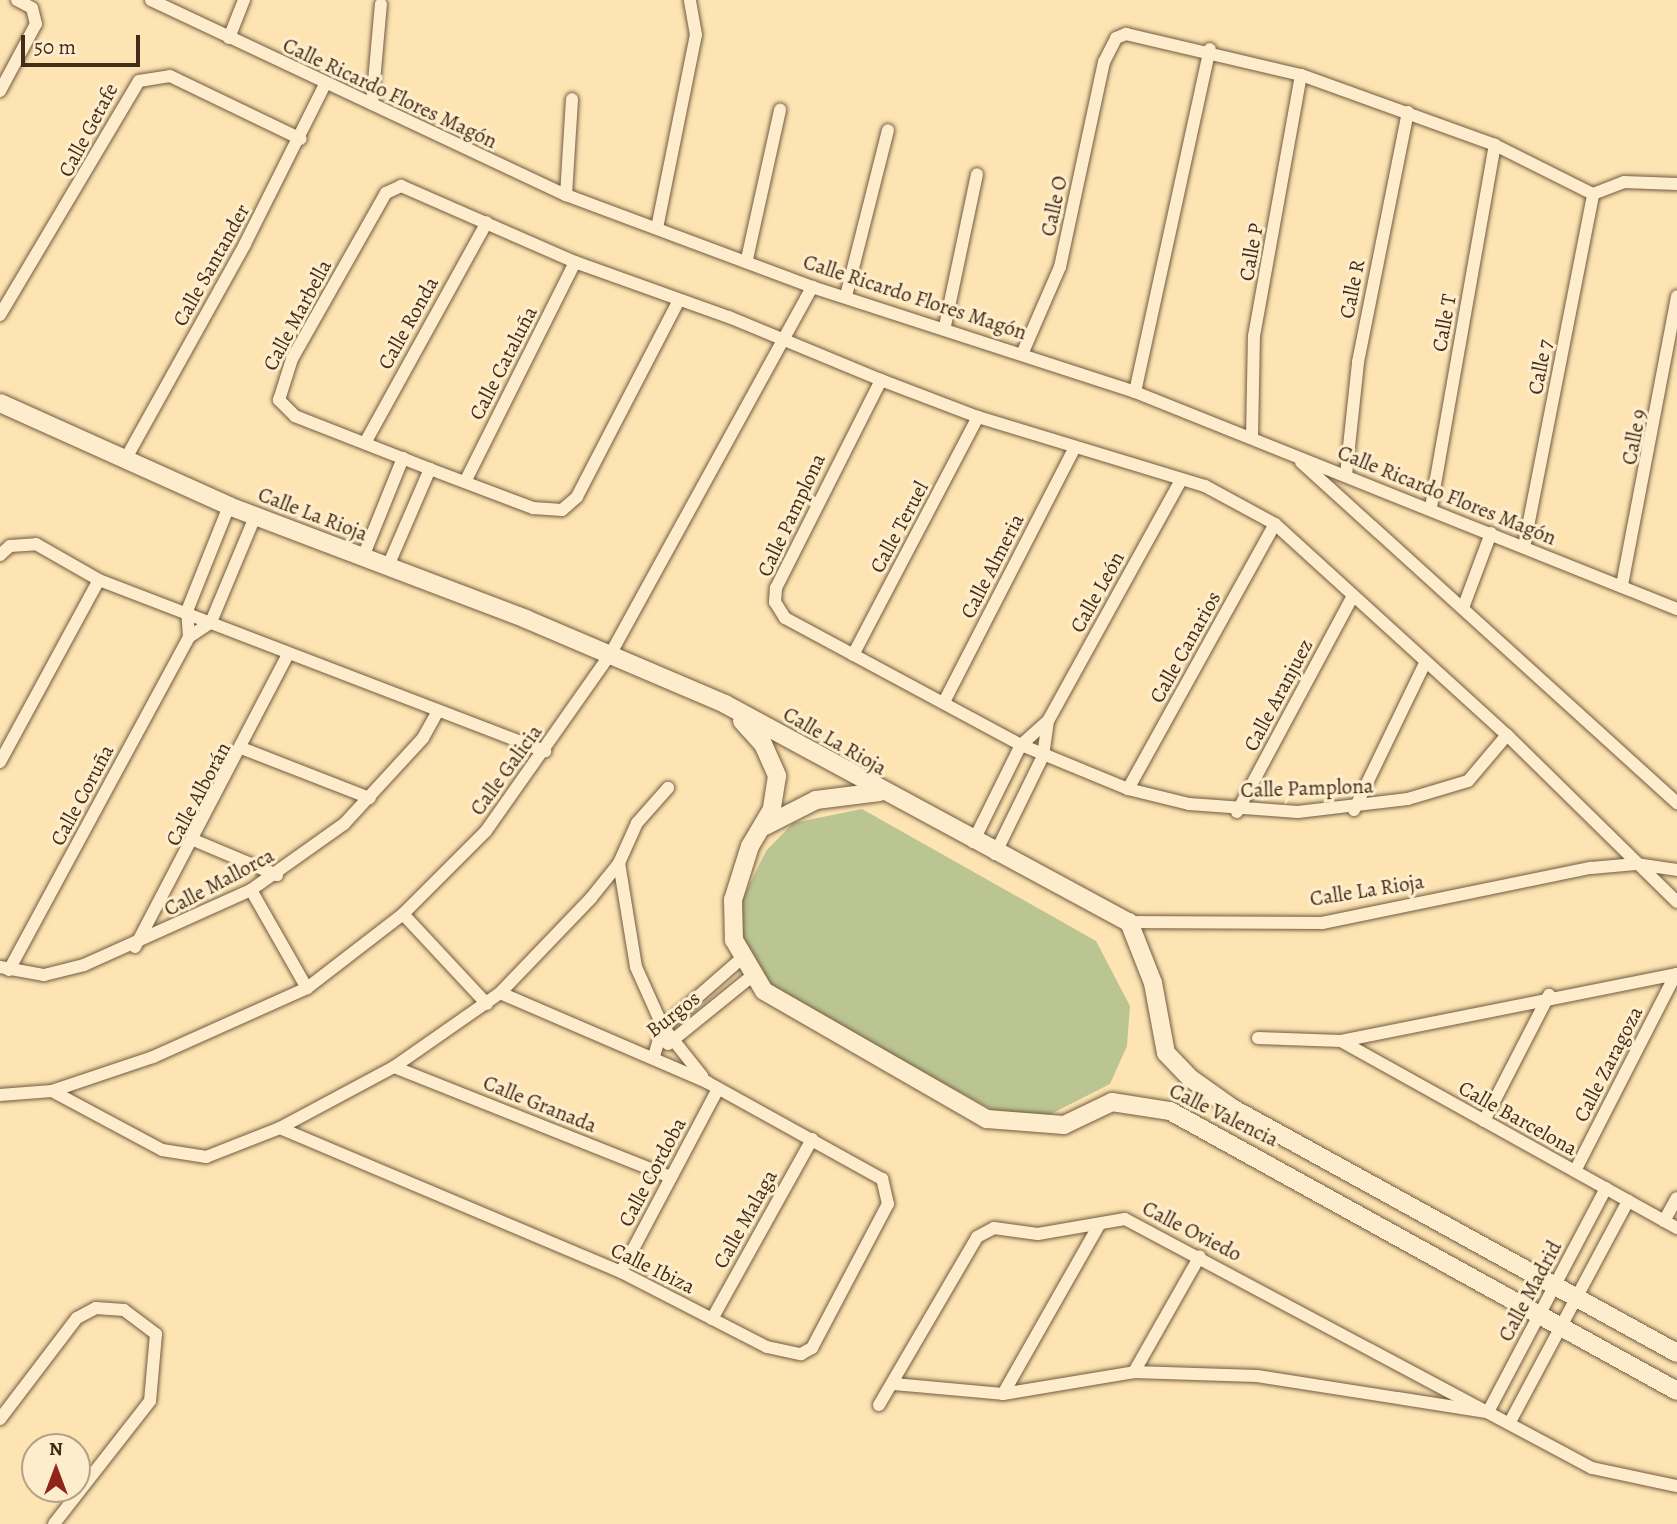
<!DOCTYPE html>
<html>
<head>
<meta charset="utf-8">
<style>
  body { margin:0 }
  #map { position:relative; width:1677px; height:1524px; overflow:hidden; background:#fee4b2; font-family:Alegreya,serif }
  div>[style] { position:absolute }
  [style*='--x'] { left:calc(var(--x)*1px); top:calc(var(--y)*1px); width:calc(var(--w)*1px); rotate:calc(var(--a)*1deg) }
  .green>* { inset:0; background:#bac591 }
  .roads { filter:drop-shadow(0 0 2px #725a40) drop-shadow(0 0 2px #725a40) }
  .street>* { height:12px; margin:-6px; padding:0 6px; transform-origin:6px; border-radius:6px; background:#feedcd }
  .secondary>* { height:18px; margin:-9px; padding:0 9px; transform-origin:9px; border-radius:9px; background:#feedcd }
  span { translate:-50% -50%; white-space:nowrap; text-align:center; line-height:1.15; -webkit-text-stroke:6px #feedcd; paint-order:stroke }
  .street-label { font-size:21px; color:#442c1a }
  .north { position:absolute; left:21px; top:1433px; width:70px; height:70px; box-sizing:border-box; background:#feedcd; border:2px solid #b4a085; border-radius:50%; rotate:0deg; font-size:19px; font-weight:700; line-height:28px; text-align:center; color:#442c1a }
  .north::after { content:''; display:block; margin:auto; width:24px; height:32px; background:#8f2418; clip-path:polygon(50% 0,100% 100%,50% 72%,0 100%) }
  .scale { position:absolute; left:21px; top:35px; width:119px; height:32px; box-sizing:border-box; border:4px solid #442c1a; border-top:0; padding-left:9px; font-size:21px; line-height:24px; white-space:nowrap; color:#442c1a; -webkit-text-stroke:5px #feedcd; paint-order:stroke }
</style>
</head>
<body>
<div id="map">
  <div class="green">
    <div style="clip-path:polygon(862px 809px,1096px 941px,1130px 1006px,1127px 1046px,1110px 1084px,1043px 1118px,1002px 1115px,765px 986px,739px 944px,743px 898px,766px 851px,793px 823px)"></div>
  </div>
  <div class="roads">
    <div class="street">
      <div style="--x:151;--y:0;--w:459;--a:25.2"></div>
      <div style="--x:566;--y:195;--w:263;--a:20.5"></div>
      <div style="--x:812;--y:287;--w:340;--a:18"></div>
      <div style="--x:1135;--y:392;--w:584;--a:21.82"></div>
      <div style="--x:229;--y:38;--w:41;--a:-68.5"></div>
      <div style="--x:0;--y:91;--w:76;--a:-61.8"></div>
      <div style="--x:36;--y:24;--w:16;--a:-104"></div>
      <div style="--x:32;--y:8;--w:17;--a:-152"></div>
      <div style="--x:372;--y:104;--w:100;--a:-84.9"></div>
      <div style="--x:566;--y:195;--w:96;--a:-86.4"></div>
      <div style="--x:657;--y:228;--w:197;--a:-78.6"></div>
      <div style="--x:696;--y:35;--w:36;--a:-100"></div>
      <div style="--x:747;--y:259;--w:153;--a:-77.5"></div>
      <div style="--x:846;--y:296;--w:171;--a:-75.8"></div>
      <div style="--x:679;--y:300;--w:222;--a:117.4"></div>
      <div style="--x:577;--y:497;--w:20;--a:139"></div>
      <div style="--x:562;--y:510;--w:29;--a:-176"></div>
      <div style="--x:533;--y:508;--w:110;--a:-159.3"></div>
      <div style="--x:430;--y:469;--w:145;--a:-158.6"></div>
      <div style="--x:295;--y:416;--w:23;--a:-135"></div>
      <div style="--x:279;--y:400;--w:43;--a:-72.4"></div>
      <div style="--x:292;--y:359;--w:191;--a:-60.5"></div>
      <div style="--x:386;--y:193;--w:17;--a:-25"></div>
      <div style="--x:401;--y:186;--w:190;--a:23.6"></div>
      <div style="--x:575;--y:262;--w:164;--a:19.7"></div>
      <div style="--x:729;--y:317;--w:165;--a:22.5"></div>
      <div style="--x:0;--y:315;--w:272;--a:-59.3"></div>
      <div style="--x:139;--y:81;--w:31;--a:-9"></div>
      <div style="--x:170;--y:76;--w:145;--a:25.7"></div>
      <div style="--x:945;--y:326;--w:155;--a:-78.1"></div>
      <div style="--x:1023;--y:352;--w:93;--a:-66.5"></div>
      <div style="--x:1060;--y:267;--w:210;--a:-77.9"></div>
      <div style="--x:1104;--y:62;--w:27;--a:-63"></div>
      <div style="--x:1116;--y:38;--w:11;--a:-22"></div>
      <div style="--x:1126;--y:34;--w:180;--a:13.2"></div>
      <div style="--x:1301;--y:75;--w:206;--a:19.8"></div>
      <div style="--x:1495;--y:145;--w:110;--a:26.6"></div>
      <div style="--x:1593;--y:194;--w:33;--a:-21"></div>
      <div style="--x:1624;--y:182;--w:53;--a:2.2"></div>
      <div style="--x:1135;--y:392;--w:351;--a:-77.7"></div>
      <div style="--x:1252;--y:437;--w:101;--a:-88.9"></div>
      <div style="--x:1254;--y:336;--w:265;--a:-79.8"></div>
      <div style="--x:365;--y:443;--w:252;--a:-61.1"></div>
      <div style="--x:125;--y:460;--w:247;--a:-60.9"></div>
      <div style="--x:245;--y:244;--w:179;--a:-63.4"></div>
      <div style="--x:1301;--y:462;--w:508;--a:42.21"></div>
      <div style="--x:1346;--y:475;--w:114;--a:-83.9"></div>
      <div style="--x:1358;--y:362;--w:255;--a:-78.7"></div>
      <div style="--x:465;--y:482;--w:246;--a:-63.4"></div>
      <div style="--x:1431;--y:507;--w:368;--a:-80"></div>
      <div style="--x:1524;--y:547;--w:360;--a:-78.9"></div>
      <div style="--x:0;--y:555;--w:13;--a:-42"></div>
      <div style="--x:10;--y:546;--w:26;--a:-4"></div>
      <div style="--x:36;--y:544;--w:73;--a:29.7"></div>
      <div style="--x:99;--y:580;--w:478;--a:21"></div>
      <div style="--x:363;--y:557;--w:107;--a:-68"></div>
      <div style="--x:388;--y:566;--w:106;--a:-66.6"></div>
      <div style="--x:1622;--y:585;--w:294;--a:-79.2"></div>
      <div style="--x:1463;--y:608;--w:80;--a:-69.5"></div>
      <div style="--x:189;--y:637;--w:26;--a:-94"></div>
      <div style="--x:187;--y:611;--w:113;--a:-68.2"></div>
      <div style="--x:853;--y:655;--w:269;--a:-62.3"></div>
      <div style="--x:944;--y:702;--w:287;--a:-62.8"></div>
      <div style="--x:1507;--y:735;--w:60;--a:130.3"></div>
      <div style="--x:1468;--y:781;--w:63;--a:163.3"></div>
      <div style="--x:1408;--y:799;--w:111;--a:173.3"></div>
      <div style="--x:1298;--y:812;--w:109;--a:-175.8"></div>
      <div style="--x:1189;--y:804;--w:63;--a:-166.2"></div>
      <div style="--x:1128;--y:789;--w:116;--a:-157.6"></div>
      <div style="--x:1021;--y:745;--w:268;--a:-151.7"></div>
      <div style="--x:785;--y:618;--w:19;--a:-122"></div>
      <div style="--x:775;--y:602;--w:14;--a:-86"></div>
      <div style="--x:776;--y:588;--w:233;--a:-63.2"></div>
      <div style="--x:881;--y:380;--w:104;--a:20.9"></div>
      <div style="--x:978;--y:417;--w:237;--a:16.9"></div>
      <div style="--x:1205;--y:486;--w:80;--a:28.5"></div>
      <div style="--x:1275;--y:524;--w:314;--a:42.3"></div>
      <div style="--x:1507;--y:735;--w:238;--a:44.5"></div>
      <div style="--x:244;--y:749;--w:135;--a:21.3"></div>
      <div style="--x:0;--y:762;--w:207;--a:-61.5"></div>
      <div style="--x:1128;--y:789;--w:303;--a:-61"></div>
      <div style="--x:1354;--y:810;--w:163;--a:-64.2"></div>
      <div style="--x:1237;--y:812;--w:245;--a:-61.8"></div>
      <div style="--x:196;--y:841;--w:88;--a:22.8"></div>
      <div style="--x:973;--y:842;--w:108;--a:-63.7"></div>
      <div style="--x:1021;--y:745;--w:36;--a:-42"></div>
      <div style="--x:1048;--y:721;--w:273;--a:-61.1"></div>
      <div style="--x:995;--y:854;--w:109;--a:-63.9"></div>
      <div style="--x:1043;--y:756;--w:35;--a:-82"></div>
      <div style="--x:619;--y:863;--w:105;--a:80.7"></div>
      <div style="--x:636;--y:967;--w:66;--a:65.8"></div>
      <div style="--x:663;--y:1027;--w:63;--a:51.5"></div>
      <div style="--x:251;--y:890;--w:113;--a:60.3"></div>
      <div style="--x:403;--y:914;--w:123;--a:47"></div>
      <div style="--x:1129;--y:922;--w:193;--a:0.3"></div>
      <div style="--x:1322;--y:923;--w:275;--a:-11.6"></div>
      <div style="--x:1591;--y:868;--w:45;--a:-5.1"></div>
      <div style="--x:1636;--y:864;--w:41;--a:8.3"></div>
      <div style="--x:135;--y:947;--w:328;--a:-62.4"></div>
      <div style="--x:0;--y:967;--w:45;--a:10.3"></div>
      <div style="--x:44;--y:975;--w:41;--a:-14"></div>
      <div style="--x:84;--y:965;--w:183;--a:-24.2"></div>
      <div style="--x:251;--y:890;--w:114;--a:-35.4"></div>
      <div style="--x:344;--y:824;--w:117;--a:-47.4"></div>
      <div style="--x:423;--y:738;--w:31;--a:-61"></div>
      <div style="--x:9;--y:970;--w:379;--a:-61.6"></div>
      <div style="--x:189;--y:637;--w:27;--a:-34"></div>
      <div style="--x:211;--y:622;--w:114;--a:-67.3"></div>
      <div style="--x:1258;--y:1038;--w:83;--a:2.1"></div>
      <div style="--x:1341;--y:1041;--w:343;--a:-11.3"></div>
      <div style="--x:1341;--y:1041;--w:385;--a:29.1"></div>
      <div style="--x:668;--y:1044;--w:108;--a:-39"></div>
      <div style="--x:654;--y:1056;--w:30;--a:-73"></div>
      <div style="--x:663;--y:1027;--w:103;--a:-41.1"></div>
      <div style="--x:394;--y:1067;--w:298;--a:21.7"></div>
      <div style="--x:52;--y:1091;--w:107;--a:-18.6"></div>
      <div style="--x:153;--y:1057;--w:169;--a:-24.1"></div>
      <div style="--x:307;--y:988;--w:121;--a:-37.6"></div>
      <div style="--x:403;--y:914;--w:117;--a:-45"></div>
      <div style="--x:486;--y:831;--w:218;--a:-54.9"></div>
      <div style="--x:611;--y:653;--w:418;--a:-61.2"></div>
      <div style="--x:0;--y:1095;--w:52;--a:-4.4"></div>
      <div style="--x:52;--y:1091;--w:125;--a:28.2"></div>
      <div style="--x:162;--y:1150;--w:45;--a:9"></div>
      <div style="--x:206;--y:1157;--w:79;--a:-21.4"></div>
      <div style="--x:280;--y:1128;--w:129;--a:-28.2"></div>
      <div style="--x:394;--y:1067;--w:129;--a:-34.9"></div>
      <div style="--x:500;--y:993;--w:132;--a:-46.2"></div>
      <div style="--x:591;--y:898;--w:45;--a:-51.3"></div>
      <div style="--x:619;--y:863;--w:44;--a:-65.8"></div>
      <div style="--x:637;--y:823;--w:47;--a:-48.5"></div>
      <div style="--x:1484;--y:1121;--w:142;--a:-62.7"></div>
      <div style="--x:280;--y:1128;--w:370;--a:22.9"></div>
      <div style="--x:621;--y:1272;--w:164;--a:27.2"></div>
      <div style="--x:767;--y:1347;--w:35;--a:12"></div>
      <div style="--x:801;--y:1354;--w:13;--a:-29"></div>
      <div style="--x:812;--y:1348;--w:163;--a:-62.2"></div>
      <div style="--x:888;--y:1204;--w:26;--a:-103"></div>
      <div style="--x:882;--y:1179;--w:200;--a:-151"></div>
      <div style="--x:707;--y:1082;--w:225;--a:-156.7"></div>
      <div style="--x:1575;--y:1171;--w:221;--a:-62.9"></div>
      <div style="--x:1664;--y:1221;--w:26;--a:-61"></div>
      <div style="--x:621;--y:1272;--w:205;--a:-62.1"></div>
      <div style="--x:712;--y:1319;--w:206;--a:-60.9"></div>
      <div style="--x:1134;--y:1372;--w:133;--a:-60.4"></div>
      <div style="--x:894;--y:1384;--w:109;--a:5.2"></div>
      <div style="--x:1003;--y:1394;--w:133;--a:-9.5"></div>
      <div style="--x:1134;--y:1372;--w:123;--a:1.9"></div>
      <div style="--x:1257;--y:1376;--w:234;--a:8.9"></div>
      <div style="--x:1488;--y:1412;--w:253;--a:-62.2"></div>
      <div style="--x:1003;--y:1394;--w:194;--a:-60.4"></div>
      <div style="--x:879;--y:1405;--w:194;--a:-59.7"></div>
      <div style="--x:977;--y:1237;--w:19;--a:-28"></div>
      <div style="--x:994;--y:1228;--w:44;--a:7.8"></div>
      <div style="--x:1038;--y:1234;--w:88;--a:-9.8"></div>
      <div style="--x:1125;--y:1219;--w:529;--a:28.07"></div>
      <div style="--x:1592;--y:1468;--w:87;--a:12"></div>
      <div style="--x:0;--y:1419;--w:127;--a:-52.7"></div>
      <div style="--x:77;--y:1318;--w:21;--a:-28"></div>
      <div style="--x:96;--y:1308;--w:28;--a:4"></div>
      <div style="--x:124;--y:1310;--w:40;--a:37"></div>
      <div style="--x:156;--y:1334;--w:67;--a:95.1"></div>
      <div style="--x:150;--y:1401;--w:156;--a:128"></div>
      <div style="--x:1510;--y:1422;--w:251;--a:-61.9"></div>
    </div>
    <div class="secondary">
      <div style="--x:0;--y:403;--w:251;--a:24.2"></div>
      <div style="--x:229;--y:506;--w:318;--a:20.8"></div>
      <div style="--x:526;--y:619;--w:216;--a:23.1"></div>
      <div style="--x:725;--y:704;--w:459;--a:28.4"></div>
      <div style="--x:1129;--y:922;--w:66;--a:68.5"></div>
      <div style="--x:1153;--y:983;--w:71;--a:79.5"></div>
      <div style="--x:1166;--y:1053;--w:35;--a:46"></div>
      <div style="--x:1190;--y:1078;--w:52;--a:35.5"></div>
      <div style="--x:1232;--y:1108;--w:508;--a:28.84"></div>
      <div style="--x:742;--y:721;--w:31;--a:48"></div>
      <div style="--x:763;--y:744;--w:35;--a:66"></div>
      <div style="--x:777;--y:776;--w:33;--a:99"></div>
      <div style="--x:772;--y:809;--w:43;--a:120.7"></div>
      <div style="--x:750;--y:846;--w:57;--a:107.5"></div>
      <div style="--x:733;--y:900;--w:40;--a:88.6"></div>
      <div style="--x:734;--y:940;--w:59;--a:59.5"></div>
      <div style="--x:764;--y:991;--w:257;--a:29.9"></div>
      <div style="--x:987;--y:1119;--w:77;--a:4.5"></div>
      <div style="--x:1064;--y:1125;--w:53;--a:-25.6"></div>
      <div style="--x:1112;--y:1102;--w:59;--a:8.8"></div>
      <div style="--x:1170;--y:1111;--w:579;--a:28.91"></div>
      <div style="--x:765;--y:826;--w:57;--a:-27"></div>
      <div style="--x:816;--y:800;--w:64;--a:-7.2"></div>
    </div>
  </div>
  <div class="street-label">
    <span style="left:390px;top:93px;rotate:25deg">Calle Ricardo Flores Magón</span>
    <span style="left:88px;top:130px;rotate:-62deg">Calle Getafe</span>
    <span style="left:1054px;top:206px;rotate:-78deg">Calle O</span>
    <span style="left:1251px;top:252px;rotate:-80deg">Calle P</span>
    <span style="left:211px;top:265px;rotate:-61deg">Calle Santander</span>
    <span style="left:1352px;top:289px;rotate:-79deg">Calle R</span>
    <span style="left:915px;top:297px;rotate:18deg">Calle Ricardo Flores Magón</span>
    <span style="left:297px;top:315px;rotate:-62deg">Calle Marbella</span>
    <span style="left:408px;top:323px;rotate:-61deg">Calle Ronda</span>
    <span style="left:1444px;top:323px;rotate:-80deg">Calle T</span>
    <span style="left:503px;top:363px;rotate:-63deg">Calle Cataluña</span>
    <span style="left:1540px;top:367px;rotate:-79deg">Calle 7</span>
    <span style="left:1634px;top:437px;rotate:-79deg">Calle 9</span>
    <span style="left:1447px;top:495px;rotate:22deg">Calle Ricardo Flores Magón</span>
    <span style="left:313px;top:514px;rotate:21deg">Calle La Rioja</span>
    <span style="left:791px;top:515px;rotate:-65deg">Calle Pamplona</span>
    <span style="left:899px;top:527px;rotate:-62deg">Calle Teruel</span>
    <span style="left:992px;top:566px;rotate:-63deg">Calle Almeria</span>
    <span style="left:1097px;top:592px;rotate:-61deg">Calle León</span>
    <span style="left:1185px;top:647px;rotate:-61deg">Calle Canarios</span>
    <span style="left:1278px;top:695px;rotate:-62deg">Calle Aranjuez</span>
    <span style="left:835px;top:741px;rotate:30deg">Calle La Rioja</span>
    <span style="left:506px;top:770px;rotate:-54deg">Calle Galicia</span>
    <span style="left:1307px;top:788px;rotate:-2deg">Calle Pamplona</span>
    <span style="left:198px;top:794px;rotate:-62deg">Calle Alborán</span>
    <span style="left:82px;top:795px;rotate:-62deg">Calle Coruña</span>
    <span style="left:219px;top:882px;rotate:-28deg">Calle Mallorca</span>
    <span style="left:1367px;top:890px;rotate:-9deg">Calle La Rioja</span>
    <span style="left:673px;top:1014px;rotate:-38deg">Burgos</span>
    <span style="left:1608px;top:1064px;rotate:-63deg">Calle Zaragoza</span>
    <span style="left:540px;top:1104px;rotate:22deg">Calle Granada</span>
    <span style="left:1224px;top:1115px;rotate:26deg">Calle Valencia</span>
    <span style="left:1518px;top:1118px;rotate:29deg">Calle Barcelona</span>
    <span style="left:652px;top:1172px;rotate:-62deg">Calle Cordoba</span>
    <span style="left:745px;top:1219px;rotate:-61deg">Calle Malaga</span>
    <span style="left:1192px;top:1231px;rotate:27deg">Calle Oviedo</span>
    <span style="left:653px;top:1268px;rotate:26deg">Calle Ibiza</span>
    <span style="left:1530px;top:1291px;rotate:-62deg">Calle Madrid</span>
  </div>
  <div class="north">N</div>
  <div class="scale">50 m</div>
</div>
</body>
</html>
